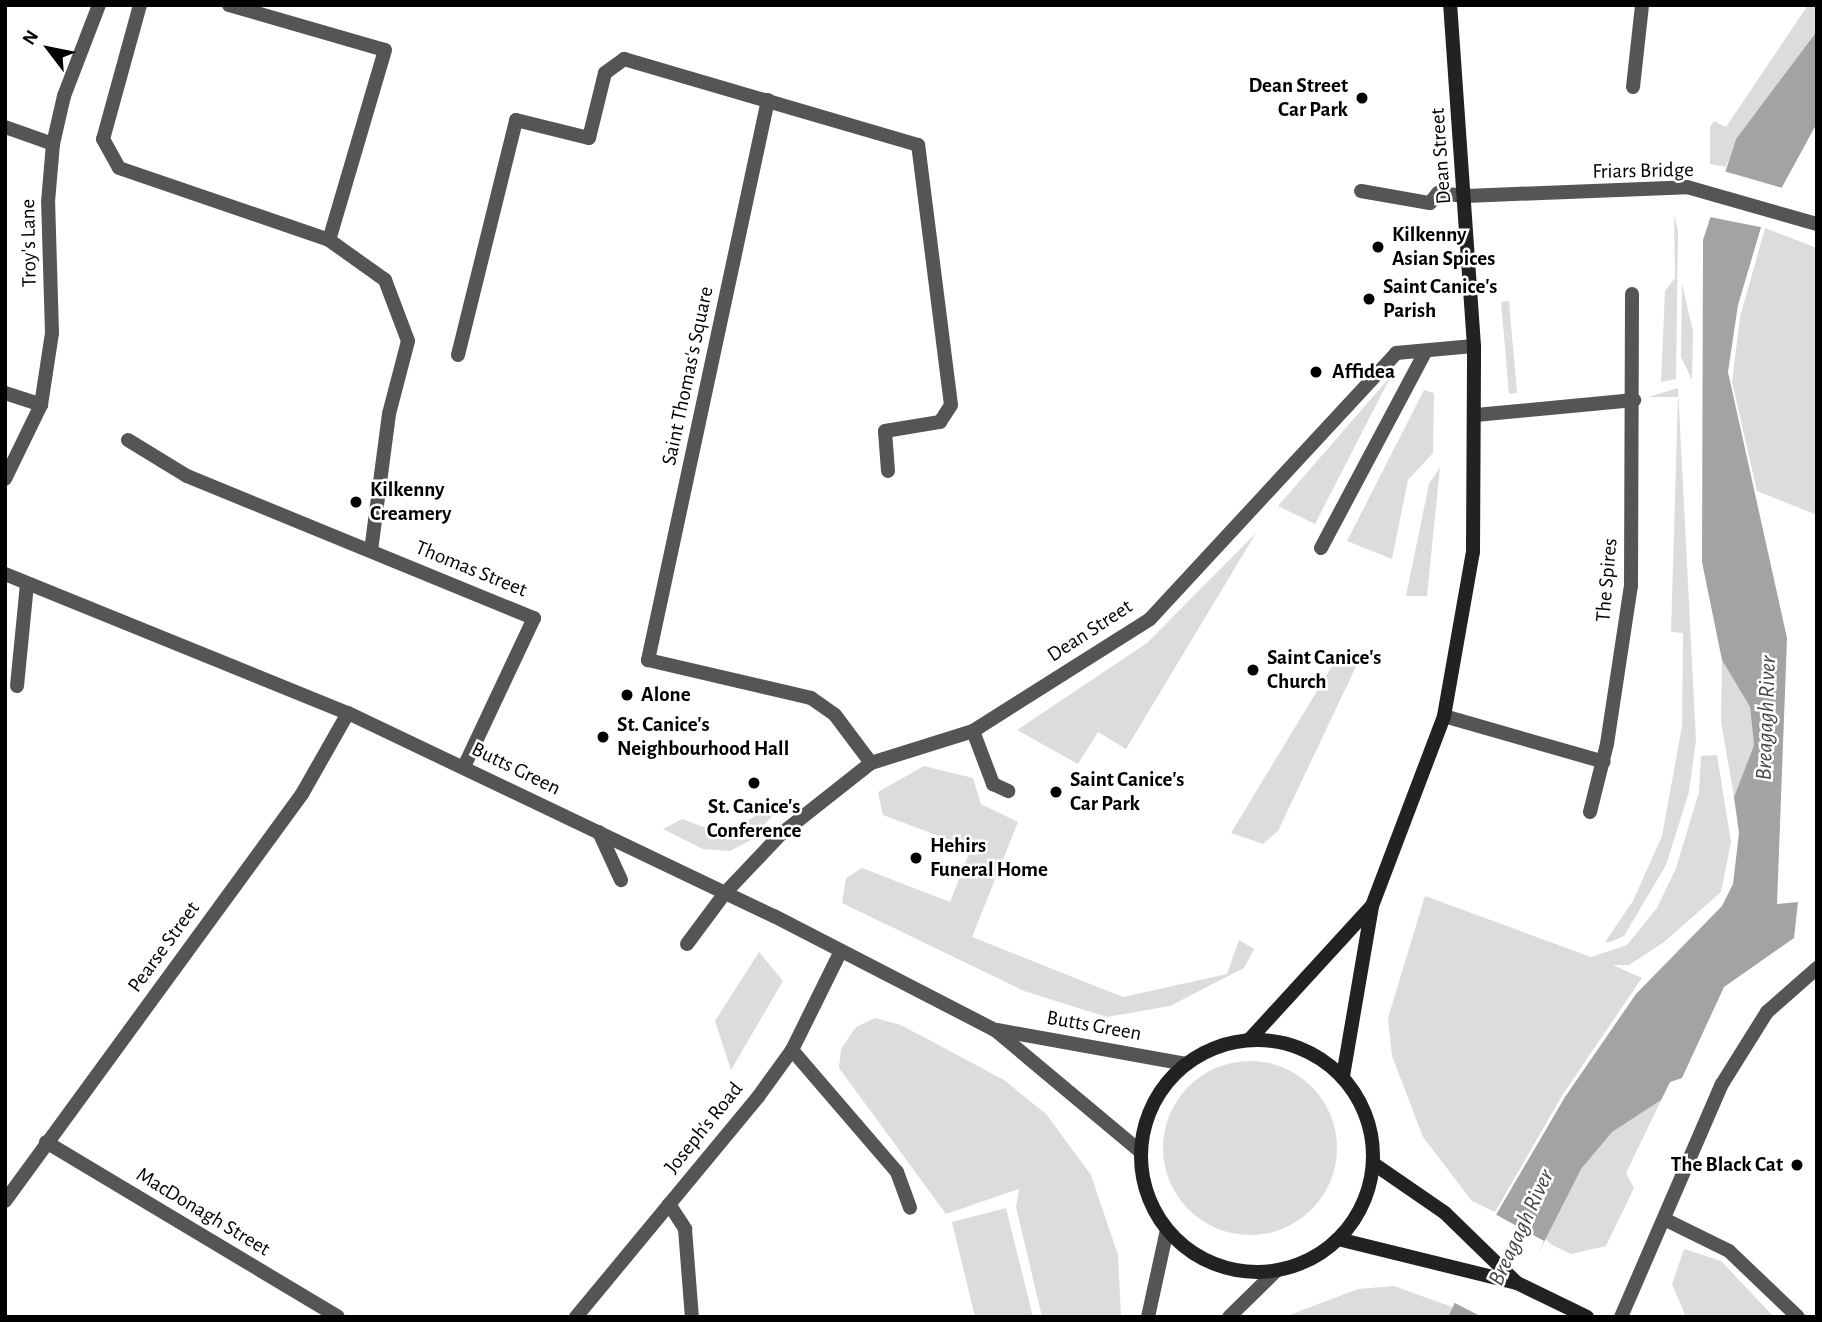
<!DOCTYPE html>
<html>
<head>
<meta charset="utf-8">
<style>
  body { margin:0 }
  #map { position:relative; width:1822px; height:1322px; overflow:hidden; background:#fff; font-family:"Alegreya Sans",sans-serif }
  div>[style] { position:absolute }
  [style*='--x'] { left:calc(var(--x)*1px); top:calc(var(--y)*1px); width:calc(var(--w)*1px); rotate:calc(var(--a)*1deg) }
  .green>* { inset:0; background:#dcdcdc }
  .round { border-radius:50% }
  .water>* { inset:0; background:#a3a3a3 }
  .pier>* { inset:0; background:#fff }
  .service>* { height:14px; margin:-7px; padding:0 7px; transform-origin:7px; border-radius:7px; background:#555 }
  .minor>* { height:14px; margin:-7px; padding:0 7px; transform-origin:7px; border-radius:7px; background:#555 }
  .tertiary>* { height:14px; margin:-7px; padding:0 7px; transform-origin:7px; border-radius:7px; background:#555 }
  .secondary>* { height:14px; margin:-7px; padding:0 7px; transform-origin:7px; border-radius:7px; background:#222 }
  .secondary>.ring { margin:-7px; padding:0; box-sizing:content-box; background:none; border:14px solid #222; border-radius:50% }
  .dots>* { width:19px; height:19px; translate:-50% -50%; box-sizing:border-box; border:4px solid #fff; border-radius:50% }
  span { translate:-50% -50%; white-space:nowrap; text-align:center; line-height:1.15; -webkit-text-stroke:5px #fff; paint-order:stroke }
  .poi-label { font-size:21px; color:#000; font-weight:700 }
  .right { translate:-100% -50%; text-align:right }
  .left { translate:0 -50%; text-align:left }
  .street-label { font-size:21px; color:#000 }
  .water-label { font-size:23px; color:#444; font-style:italic }
  .frame { position:absolute; inset:0; border:7px solid #000; pointer-events:none }
  .north { position:absolute; left:14px; top:14px; width:70px; height:70px; -webkit-text-stroke:5px #fff; paint-order:stroke; rotate:302deg; font-size:19px; font-weight:700; line-height:28px; text-align:center; color:#000 }
  .north::after { content:''; display:block; margin:auto; width:24px; height:32px; background:#000; clip-path:polygon(50% 0,100% 100%,50% 72%,0 100%) }
</style>
</head>
<body>
<div id="map">
  <div class="green">
    <div style="clip-path:polygon(1808px 5px,1817px 5px,1817px 31px,1736px 139px,1726px 167px,1710px 164px,1710px 127px,1714px 121px,1726px 127px)"></div>
    <div style="clip-path:polygon(1674px 215px,1678px 231px,1676px 379px,1661px 382px,1665px 291px,1675px 278px)"></div>
    <div style="clip-path:polygon(1765px 228px,1817px 248px,1817px 515px,1757px 491px,1732px 382px,1740px 317px)"></div>
    <div style="clip-path:polygon(1682px 284px,1693px 331px,1692px 380px,1681px 357px)"></div>
    <div style="clip-path:polygon(1509px 301px,1517px 393px,1509px 394px,1501px 302px)"></div>
    <div style="clip-path:polygon(1391px 376px,1315px 524px,1278px 506px)"></div>
    <div style="clip-path:polygon(1678px 388px,1696px 740px,1689px 792px,1666px 865px,1624px 936px,1610px 942px,1605px 942px,1633px 901px,1662px 836px,1682px 726px,1683px 633px,1671px 632px,1678px 397px,1648px 397px)"></div>
    <div style="clip-path:polygon(1424px 390px,1434px 393px,1433px 453px,1408px 480px,1392px 559px,1347px 541px)"></div>
    <div style="clip-path:polygon(1440px 467px,1427px 596px,1406px 596px,1429px 484px)"></div>
    <div style="clip-path:polygon(1256px 533px,1126px 749px,1098px 732px,1078px 764px,1017px 730px,1147px 643px)"></div>
    <div style="clip-path:polygon(1340px 653px,1361px 656px,1278px 831px,1263px 844px,1231px 833px)"></div>
    <div style="clip-path:polygon(1722px 660px,1750px 707px,1754px 745px,1734px 797px,1721px 721px)"></div>
    <div style="clip-path:polygon(1717px 755px,1731px 842px,1721px 892px,1664px 942px,1629px 965px,1613px 965px,1642px 978px,1563px 1094px,1495px 1212px,1472px 1201px,1423px 1137px,1392px 1056px,1388px 1018px,1425px 896px,1591px 957px,1627px 945px,1657px 908px,1676px 868px,1699px 792px,1701px 756px)"></div>
    <div style="clip-path:polygon(924px 766px,973px 778px,981px 804px,1018px 822px,972px 937px,1123px 997px,1227px 974px,1239px 940px,1254px 949px,1244px 968px,1170px 1006px,1107px 1017px,1024px 991px,842px 903px,846px 878px,862px 868px,950px 902px,971px 848px,883px 815px,878px 792px)"></div>
    <div style="clip-path:polygon(788px 798px,751px 840px,730px 851px,703px 849px,663px 829px,682px 819px,715px 831px,734px 828px)"></div>
    <div style="clip-path:polygon(759px 952px,783px 981px,731px 1070px,715px 1021px)"></div>
    <div style="clip-path:polygon(875px 1018px,901px 1025px,1004px 1080px,1046px 1114px,1091px 1175px,1118px 1255px,1121px 1317px,1042px 1317px,1016px 1207px,1019px 1189px,946px 1214px,839px 1068px,841px 1049px,856px 1027px)"></div>
    <div class="round" style="left:1163px;top:1061px;width:174px;height:174px"></div>
    <div style="clip-path:polygon(1682px 1078px,1670px 1082px,1626px 1173px,1634px 1188px,1606px 1246px,1571px 1254px,1552px 1245px,1542px 1236px,1600px 1096px)"></div>
    <div style="clip-path:polygon(1006px 1208px,1033px 1317px,975px 1317px,952px 1222px)"></div>
    <div style="clip-path:polygon(1684px 1249px,1721px 1261px,1774px 1317px,1686px 1317px,1672px 1284px)"></div>
    <div style="clip-path:polygon(1394px 1286px,1452px 1307px,1448px 1317px,1284px 1317px,1358px 1289px)"></div>
  </div>
  <div class="water">
    <div style="clip-path:polygon(1817px 31px,1817px 123px,1762px 224px,1738px 305px,1728px 372px,1787px 638px,1777px 904px,1798px 902px,1794px 938px,1724px 987px,1682px 1078px,1670px 1082px,1661px 1100px,1612px 1132px,1581px 1169px,1506px 1317px,1448px 1317px,1497px 1213px,1565px 1097px,1636px 994px,1722px 906px,1733px 884px,1739px 833px,1734px 797px,1754px 745px,1750px 707px,1722px 660px,1702px 562px,1703px 240px,1736px 139px)"></div>
  </div>
  <div class="pier">
    <div style="clip-path:polygon(1720px 170px,1786px 189px,1765px 228px,1705px 216px)"></div>
    <div style="clip-path:polygon(1493px 1213px,1544px 1241px,1510px 1317px,1482px 1317px,1451px 1301px)"></div>
  </div>
  <div class="service">
    <div style="--x:140;--y:5;--w:139;--a:105.4"></div>
    <div style="--x:103;--y:139;--w:33;--a:61"></div>
    <div style="--x:119;--y:168;--w:222;--a:18.9"></div>
    <div style="--x:329;--y:240;--w:69;--a:35.5"></div>
    <div style="--x:385;--y:280;--w:65;--a:69.3"></div>
    <div style="--x:408;--y:341;--w:75;--a:104.6"></div>
    <div style="--x:389;--y:414;--w:137;--a:97.5"></div>
    <div style="--x:229;--y:5;--w:162;--a:16.1"></div>
    <div style="--x:385;--y:50;--w:198;--a:106.4"></div>
    <div style="--x:1361;--y:191;--w:70;--a:9.9"></div>
    <div style="--x:1430;--y:203;--w:13;--a:-51"></div>
    <div style="--x:1438;--y:193;--w:28;--a:6"></div>
    <div style="--x:458;--y:355;--w:242;--a:-76.1"></div>
    <div style="--x:516;--y:120;--w:75;--a:13.9"></div>
    <div style="--x:589;--y:138;--w:67;--a:-76.2"></div>
    <div style="--x:605;--y:73;--w:24;--a:-36"></div>
    <div style="--x:888;--y:471;--w:40;--a:-94.3"></div>
    <div style="--x:885;--y:431;--w:56;--a:-9.3"></div>
    <div style="--x:940;--y:422;--w:20;--a:-57"></div>
    <div style="--x:951;--y:405;--w:262;--a:-97.2"></div>
    <div style="--x:1321;--y:548;--w:220;--a:-62"></div>
    <div style="--x:17;--y:686;--w:102;--a:-84.4"></div>
    <div style="--x:973;--y:731;--w:57;--a:69.3"></div>
    <div style="--x:993;--y:784;--w:17;--a:25"></div>
    <div style="--x:599;--y:832;--w:53;--a:65.4"></div>
    <div style="--x:687;--y:944;--w:64;--a:-53.3"></div>
    <div style="--x:792;--y:1050;--w:161;--a:49.3"></div>
    <div style="--x:897;--y:1172;--w:38;--a:70"></div>
    <div style="--x:669;--y:1204;--w:30;--a:57"></div>
    <div style="--x:685;--y:1229;--w:88;--a:85.5"></div>
    <div style="--x:1664;--y:1219;--w:72;--a:26.2"></div>
    <div style="--x:1729;--y:1251;--w:95;--a:43.7"></div>
  </div>
  <div class="minor">
    <div style="--x:624;--y:59;--w:306;--a:16.3"></div>
    <div style="--x:1633;--y:87;--w:82;--a:-83.7"></div>
    <div style="--x:768;--y:100;--w:573;--a:102.09"></div>
    <div style="--x:648;--y:660;--w:167;--a:13.1"></div>
    <div style="--x:811;--y:698;--w:29;--a:35"></div>
    <div style="--x:835;--y:715;--w:60;--a:53.1"></div>
    <div style="--x:5;--y:127;--w:51;--a:19.5"></div>
    <div style="--x:1466;--y:196;--w:221;--a:-2.3"></div>
    <div style="--x:1687;--y:187;--w:135;--a:15.9"></div>
    <div style="--x:5;--y:393;--w:38;--a:18"></div>
    <div style="--x:1476;--y:415;--w:159;--a:-5.4"></div>
    <div style="--x:128;--y:440;--w:69;--a:31.4"></div>
    <div style="--x:187;--y:476;--w:375;--a:22.3"></div>
    <div style="--x:534;--y:618;--w:165;--a:115.2"></div>
    <div style="--x:5;--y:479;--w:82;--a:-64.1"></div>
    <div style="--x:41;--y:405;--w:73;--a:-81.3"></div>
    <div style="--x:52;--y:333;--w:131;--a:-91.7"></div>
    <div style="--x:48;--y:202;--w:58;--a:-85.1"></div>
    <div style="--x:53;--y:144;--w:49;--a:-77.1"></div>
    <div style="--x:64;--y:96;--w:97;--a:-69"></div>
    <div style="--x:1444;--y:716;--w:166;--a:16"></div>
    <div style="--x:1590;--y:812;--w:70;--a:-76"></div>
    <div style="--x:1607;--y:744;--w:160;--a:-81.4"></div>
    <div style="--x:1631;--y:586;--w:292;--a:-89.8"></div>
    <div style="--x:725;--y:893;--w:81;--a:-46.5"></div>
    <div style="--x:781;--y:834;--w:115;--a:-38.3"></div>
    <div style="--x:871;--y:763;--w:107;--a:-17.4"></div>
    <div style="--x:973;--y:731;--w:209;--a:-32.3"></div>
    <div style="--x:1150;--y:619;--w:362;--a:-47.2"></div>
    <div style="--x:1396;--y:353;--w:78;--a:-5.1"></div>
    <div style="--x:46;--y:1142;--w:340;--a:30.9"></div>
    <div style="--x:5;--y:1201;--w:504;--a:-53.88"></div>
    <div style="--x:302;--y:794;--w:93;--a:-60.4"></div>
    <div style="--x:576;--y:1317;--w:286;--a:-50.4"></div>
    <div style="--x:758;--y:1097;--w:58;--a:-54.1"></div>
    <div style="--x:792;--y:1050;--w:110;--a:-63.7"></div>
    <div style="--x:1148;--y:1317;--w:89;--a:-77.7"></div>
    <div style="--x:1229;--y:1317;--w:66;--a:-44.4"></div>
  </div>
  <div class="tertiary">
    <div style="--x:5;--y:574;--w:370;--a:22.1"></div>
    <div style="--x:348;--y:713;--w:472;--a:25.5"></div>
    <div style="--x:774;--y:916;--w:249;--a:27.3"></div>
    <div style="--x:995;--y:1030;--w:190;--a:39.9"></div>
    <div style="--x:997;--y:1030;--w:192;--a:10.2"></div>
    <div style="--x:1621;--y:1317;--w:254;--a:-66.6"></div>
    <div style="--x:1722;--y:1084;--w:85;--a:-58"></div>
    <div style="--x:1767;--y:1012;--w:67;--a:-41.3"></div>
  </div>
  <div class="secondary">
    <div style="--x:1249;--y:1040;--w:182;--a:-47.5"></div>
    <div class="ring" style="left:1141px;top:1040px;width:218px;height:218px"></div>
    <div style="--x:1343;--y:1076;--w:172;--a:-80.3"></div>
    <div style="--x:1372;--y:906;--w:203;--a:-69.2"></div>
    <div style="--x:1444;--y:716;--w:167;--a:-80"></div>
    <div style="--x:1473;--y:552;--w:206;--a:-89.7"></div>
    <div style="--x:1474;--y:346;--w:342;--a:-94"></div>
    <div style="--x:1374;--y:1164;--w:86;--a:34.6"></div>
    <div style="--x:1445;--y:1213;--w:100;--a:44.2"></div>
    <div style="--x:1338;--y:1239;--w:184;--a:13.8"></div>
    <div style="--x:1517;--y:1283;--w:78;--a:25.9"></div>
  </div>
  <div class="dots">
    <div style="left:1362px;top:98px;background:#000"></div>
    <div style="left:1378px;top:247px;background:#000"></div>
    <div style="left:1369px;top:299px;background:#000"></div>
    <div style="left:1316px;top:372px;background:#000"></div>
    <div style="left:356px;top:502px;background:#000"></div>
    <div style="left:1253px;top:670px;background:#000"></div>
    <div style="left:627px;top:695px;background:#000"></div>
    <div style="left:603px;top:737px;background:#000"></div>
    <div style="left:754px;top:783px;background:#000"></div>
    <div style="left:1056px;top:792px;background:#000"></div>
    <div style="left:916px;top:858px;background:#000"></div>
    <div style="left:1797px;top:1165px;background:#000"></div>
  </div>
  <div class="poi-label">
    <span class="right" style="left:1348px;top:98px">Dean Street<br>Car Park</span>
    <span class="left" style="left:1392px;top:247px">Kilkenny<br>Asian Spices</span>
    <span class="left" style="left:1383px;top:299px">Saint Canice's<br>Parish</span>
    <span class="left" style="left:1332px;top:372px">Affidea</span>
    <span class="left" style="left:370px;top:502px">Kilkenny<br>Creamery</span>
    <span class="left" style="left:1267px;top:670px">Saint Canice's<br>Church</span>
    <span class="left" style="left:641px;top:695px">Alone</span>
    <span class="left" style="left:617px;top:737px">St. Canice's<br>Neighbourhood Hall</span>
    <span class="left" style="left:1070px;top:792px">Saint Canice's<br>Car Park</span>
    <span style="left:754px;top:819px">St. Canice's<br>Conference</span>
    <span class="left" style="left:930px;top:858px">Hehirs<br>Funeral Home</span>
    <span class="right" style="left:1783px;top:1165px">The Black Cat</span>
  </div>
  <div class="street-label">
    <span style="left:1441px;top:156px;rotate:-94deg">Dean Street</span>
    <span style="left:1643px;top:171px;rotate:-1deg">Friars Bridge</span>
    <span style="left:29px;top:243px;rotate:-91deg">Troy's Lane</span>
    <span style="left:688px;top:376px;rotate:-78deg">Saint Thomas's Square</span>
    <span style="left:471px;top:569px;rotate:22deg">Thomas Street</span>
    <span style="left:1607px;top:580px;rotate:-85deg">The Spires</span>
    <span style="left:1090px;top:631px;rotate:-33deg">Dean Street</span>
    <span style="left:516px;top:769px;rotate:26deg">Butts Green</span>
    <span style="left:164px;top:947px;rotate:-54deg">Pearse Street</span>
    <span style="left:1094px;top:1026px;rotate:10deg">Butts Green</span>
    <span style="left:704px;top:1128px;rotate:-51deg">Joseph's Road</span>
    <span style="left:203px;top:1212px;rotate:31deg">MacDonagh Street</span>
  </div>
  <div class="water-label">
    <span style="left:1767px;top:718px;rotate:-88deg">Breagagh River</span>
    <span style="left:1522px;top:1228px;rotate:-65deg">Breagagh River</span>
  </div>
  <div class="frame"></div>
  <div class="north">N</div>
</div>
</body>
</html>
